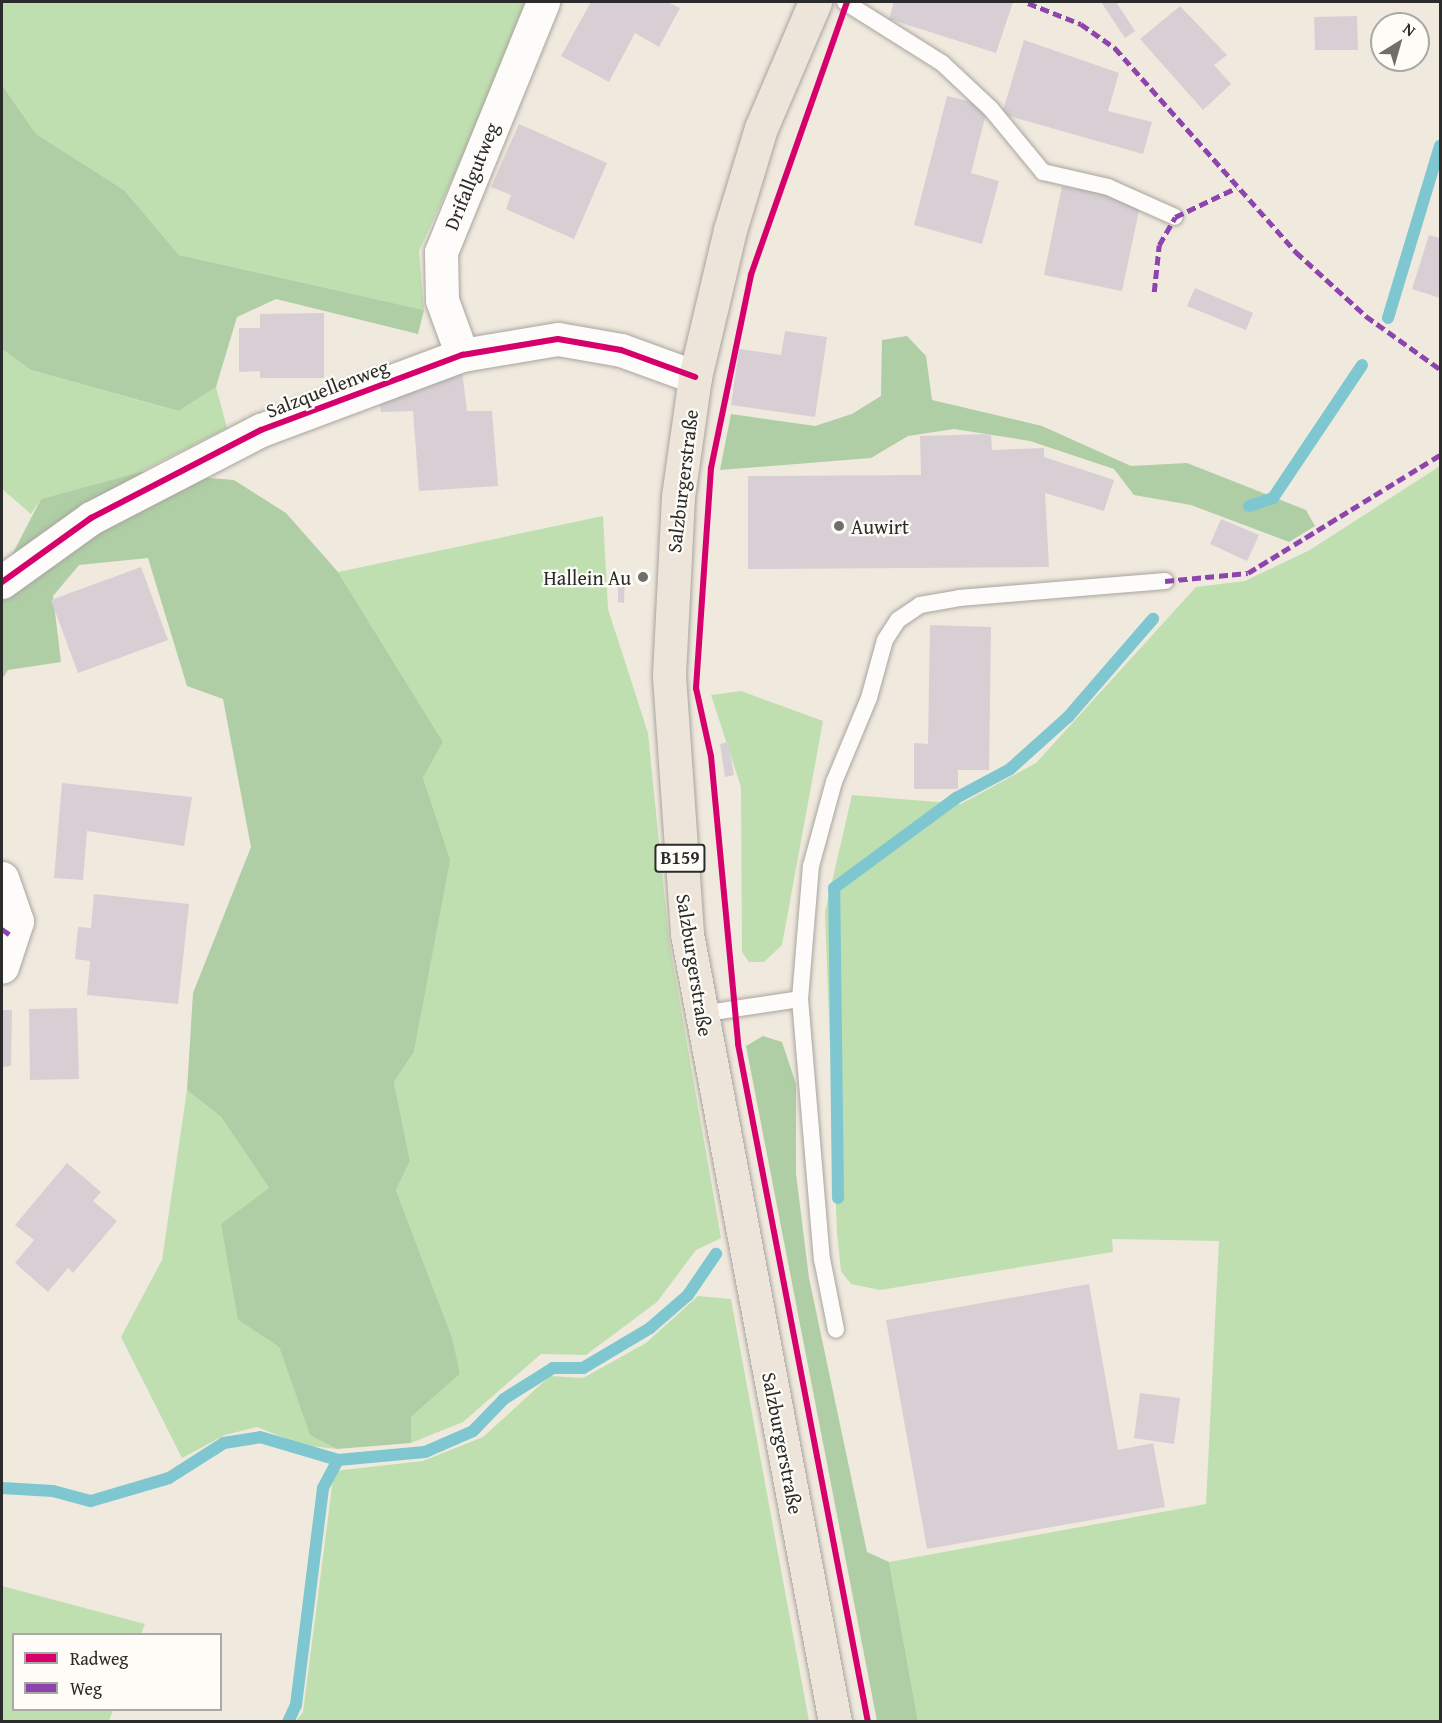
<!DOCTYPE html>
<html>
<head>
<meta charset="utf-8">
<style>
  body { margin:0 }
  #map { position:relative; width:1442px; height:1723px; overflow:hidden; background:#f0e9de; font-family:"Gentium Book Plus",serif }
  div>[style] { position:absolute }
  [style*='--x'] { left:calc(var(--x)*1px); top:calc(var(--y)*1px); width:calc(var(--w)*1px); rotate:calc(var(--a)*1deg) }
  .green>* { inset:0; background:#c0dfb0 }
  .forest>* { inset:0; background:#afcea5 }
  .stream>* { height:12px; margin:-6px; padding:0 6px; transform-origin:6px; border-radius:6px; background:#7ec7d0 }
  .building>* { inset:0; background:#d8cfd4 }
  .roads { filter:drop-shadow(0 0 2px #a8a59f) drop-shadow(0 0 2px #a8a59f) }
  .lane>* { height:16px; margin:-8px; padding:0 8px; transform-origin:8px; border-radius:8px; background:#fdfcfa }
  .street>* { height:33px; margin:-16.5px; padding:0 16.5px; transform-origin:16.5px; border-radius:16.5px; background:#fdfcfa }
  .primary>* { height:33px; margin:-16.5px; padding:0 16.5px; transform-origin:16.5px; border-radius:16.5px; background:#ede4da }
  .quiet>* { height:4.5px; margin-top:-2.25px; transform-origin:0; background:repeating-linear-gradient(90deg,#8e44ad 0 9px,transparent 0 13.5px) }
  .cycleway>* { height:6px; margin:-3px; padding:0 3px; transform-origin:3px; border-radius:3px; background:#d6006c }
  .dots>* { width:16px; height:16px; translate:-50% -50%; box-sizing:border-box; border:3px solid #fdfcf7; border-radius:50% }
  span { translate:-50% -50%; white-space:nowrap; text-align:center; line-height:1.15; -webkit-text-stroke:4.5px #fdfcf7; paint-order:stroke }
  .shield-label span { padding:2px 4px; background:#fdfcf7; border:2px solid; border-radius:4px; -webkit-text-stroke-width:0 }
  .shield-label { font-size:18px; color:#2b2b2b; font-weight:700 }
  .street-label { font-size:20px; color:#2b2b2b }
  .poi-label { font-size:20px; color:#2b2b2b }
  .left { translate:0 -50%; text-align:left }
  .right { translate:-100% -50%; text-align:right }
  .frame { position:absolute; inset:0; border:3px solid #2b2b2b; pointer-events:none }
  .legend { position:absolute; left:12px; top:1633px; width:210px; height:78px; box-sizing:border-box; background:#fdfcf7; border:2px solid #a9a8a5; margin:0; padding:8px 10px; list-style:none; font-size:18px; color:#2b2b2b }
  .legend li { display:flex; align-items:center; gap:12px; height:30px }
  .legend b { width:30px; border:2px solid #a9a8a5 }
  .north { position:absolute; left:1370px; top:12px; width:60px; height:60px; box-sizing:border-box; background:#fdfcf7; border:2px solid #a9a8a5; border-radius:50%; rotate:37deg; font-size:16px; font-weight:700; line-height:24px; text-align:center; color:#2b2b2b }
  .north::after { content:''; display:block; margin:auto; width:21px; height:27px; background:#706e6a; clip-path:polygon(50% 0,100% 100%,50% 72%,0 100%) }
</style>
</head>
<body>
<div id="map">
  <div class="green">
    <div style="clip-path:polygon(2px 2px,534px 2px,419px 251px,424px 310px,179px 255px,124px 190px,36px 134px,2px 85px)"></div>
    <div style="clip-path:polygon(2px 349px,31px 370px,177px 411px,216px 387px,227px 428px,140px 472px,41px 499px,31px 514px,2px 489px)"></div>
    <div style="clip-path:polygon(1440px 466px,1440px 1721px,918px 1721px,889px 1562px,1206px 1504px,1219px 1241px,1112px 1239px,1113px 1252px,880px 1290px,851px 1284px,841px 1271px,837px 1233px,825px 912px,852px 795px,961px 804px,1036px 763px,1196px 587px,1245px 581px,1310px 550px)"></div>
    <div style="clip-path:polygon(603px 516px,608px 609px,648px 733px,669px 941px,721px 1238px,696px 1250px,657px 1302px,586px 1355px,541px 1354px,463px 1422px,411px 1443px,411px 1417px,460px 1374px,453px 1340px,396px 1190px,410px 1161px,394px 1082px,414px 1052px,449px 860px,423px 778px,443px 742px,338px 572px)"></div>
    <div style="clip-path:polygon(741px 691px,823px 721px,782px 945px,764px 962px,749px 962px,742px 952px,741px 787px,711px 695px)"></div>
    <div style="clip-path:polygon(187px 1090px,221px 1117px,269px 1188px,238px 1320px,279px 1347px,310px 1434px,337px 1449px,302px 1445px,257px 1427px,225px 1435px,182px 1458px,121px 1337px,162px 1260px)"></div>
    <div style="clip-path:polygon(698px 1296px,731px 1299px,809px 1721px,296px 1721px,303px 1712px,334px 1471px,423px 1461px,483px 1437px,550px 1376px,583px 1378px,646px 1343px)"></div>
    <div style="clip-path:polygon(2px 1586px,145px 1624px,141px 1634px,14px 1634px,14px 1710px,113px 1710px,109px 1721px,2px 1721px)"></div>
  </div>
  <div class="forest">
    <div style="clip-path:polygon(2px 85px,36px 134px,124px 190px,179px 255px,424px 310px,418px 334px,276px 299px,237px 317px,216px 387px,178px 411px,31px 370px,2px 349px)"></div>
    <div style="clip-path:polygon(907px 336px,926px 356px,932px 400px,1042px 426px,1131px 466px,1187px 463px,1306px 510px,1315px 526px,1289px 542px,1191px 505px,1134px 495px,1114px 469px,1030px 441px,954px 429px,908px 436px,871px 458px,720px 470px,731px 414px,815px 426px,852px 414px,881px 396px,882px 340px)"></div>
    <div style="clip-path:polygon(140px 472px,234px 480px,286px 513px,338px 572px,443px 742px,423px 778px,450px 860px,414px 1052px,394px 1082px,410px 1161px,396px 1190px,453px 1340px,460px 1374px,411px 1417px,411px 1443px,337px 1449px,310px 1435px,279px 1347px,238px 1320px,221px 1224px,269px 1188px,221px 1117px,187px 1090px,193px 993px,251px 847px,223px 699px,187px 686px,148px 558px,79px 565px,53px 596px,61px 662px,8px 670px,2px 679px,2px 574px,41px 499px)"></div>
    <div style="clip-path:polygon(763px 1036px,782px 1042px,796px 1084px,796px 1174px,809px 1278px,867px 1552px,889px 1562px,918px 1721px,877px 1721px,746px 1046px)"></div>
  </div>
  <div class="stream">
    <div style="--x:1388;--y:318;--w:180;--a:-73.2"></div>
    <div style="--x:1249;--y:506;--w:25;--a:-18"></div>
    <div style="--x:1273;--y:498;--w:160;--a:-56.2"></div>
    <div style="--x:838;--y:1198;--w:310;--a:-90.7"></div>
    <div style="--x:834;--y:888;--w:152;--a:-36.4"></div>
    <div style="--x:956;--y:798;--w:61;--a:-28.2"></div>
    <div style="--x:1010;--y:769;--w:78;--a:-41.9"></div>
    <div style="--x:1068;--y:717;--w:130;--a:-49.1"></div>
    <div style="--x:2;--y:1488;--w:51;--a:3.4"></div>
    <div style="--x:53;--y:1491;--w:39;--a:15"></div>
    <div style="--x:91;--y:1501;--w:81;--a:-16.4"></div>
    <div style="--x:169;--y:1478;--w:65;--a:-32.5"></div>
    <div style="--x:224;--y:1443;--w:36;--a:-9"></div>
    <div style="--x:260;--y:1437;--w:81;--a:16.4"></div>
    <div style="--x:338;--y:1460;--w:87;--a:-5.3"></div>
    <div style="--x:425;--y:1452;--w:52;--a:-23.6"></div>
    <div style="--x:473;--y:1431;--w:45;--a:-45.9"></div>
    <div style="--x:504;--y:1399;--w:58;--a:-32.3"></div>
    <div style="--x:553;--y:1368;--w:30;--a:0"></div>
    <div style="--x:583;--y:1368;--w:78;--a:-30.8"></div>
    <div style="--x:650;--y:1328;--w:50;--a:-41"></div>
    <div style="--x:688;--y:1295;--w:50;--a:-55.7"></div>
    <div style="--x:288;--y:1722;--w:19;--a:-65"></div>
    <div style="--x:296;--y:1705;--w:219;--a:-82.9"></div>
    <div style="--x:323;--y:1488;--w:32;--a:-62"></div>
  </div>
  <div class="building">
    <div style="clip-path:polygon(591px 2px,667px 2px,680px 8px,659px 47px,635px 33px,609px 82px,561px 56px)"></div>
    <div style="clip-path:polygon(894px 2px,1013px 2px,996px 53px,889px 19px)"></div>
    <div style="clip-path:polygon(1101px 2px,1116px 2px,1135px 31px,1125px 38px)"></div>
    <div style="clip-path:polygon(1180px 6px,1227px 55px,1214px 65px,1231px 84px,1203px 110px,1140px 39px)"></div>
    <div style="clip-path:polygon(1357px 16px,1358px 50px,1315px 50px,1314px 17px)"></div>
    <div style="clip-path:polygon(1024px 40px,1119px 73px,1108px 111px,1152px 122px,1143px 154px,1002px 114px)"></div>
    <div style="clip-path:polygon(947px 96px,988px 106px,971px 173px,999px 181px,982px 244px,914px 225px)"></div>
    <div style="clip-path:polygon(519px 124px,607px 163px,574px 239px,506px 209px,511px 195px,491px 187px)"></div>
    <div style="clip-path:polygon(1062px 186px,1141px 201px,1122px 291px,1044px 275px)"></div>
    <div style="clip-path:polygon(1429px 235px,1440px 238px,1440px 298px,1412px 289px)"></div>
    <div style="clip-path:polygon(1195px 288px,1253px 313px,1246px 330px,1187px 306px)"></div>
    <div style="clip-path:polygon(324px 313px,324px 378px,260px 378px,260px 371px,239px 372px,239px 328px,260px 328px,260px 314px)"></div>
    <div style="clip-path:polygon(785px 331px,827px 337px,815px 417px,731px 405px,739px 349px,781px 355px)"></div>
    <div style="clip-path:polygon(462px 371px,467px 411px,492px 411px,498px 486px,419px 491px,413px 411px,381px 412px,379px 395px)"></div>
    <div style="clip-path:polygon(991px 434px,992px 450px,1044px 448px,1044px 457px,1114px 480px,1104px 511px,1045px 493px,1049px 567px,748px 569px,748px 476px,921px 475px,920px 436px)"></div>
    <div style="clip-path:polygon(1221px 519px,1259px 535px,1247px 561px,1210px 544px)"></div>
    <div style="clip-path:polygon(141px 567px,168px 640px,78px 673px,51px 600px)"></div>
    <div style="clip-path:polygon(618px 578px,625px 578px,624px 603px,618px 602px)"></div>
    <div style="clip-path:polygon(930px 625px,991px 627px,989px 770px,958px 770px,958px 789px,914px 789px,914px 743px,928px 744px)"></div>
    <div style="clip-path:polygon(728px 742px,734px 775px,725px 777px,720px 744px)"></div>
    <div style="clip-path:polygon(62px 783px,192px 797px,184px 846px,87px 831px,83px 880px,54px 878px)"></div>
    <div style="clip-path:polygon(94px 894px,189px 904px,178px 1004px,87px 995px,90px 961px,75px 959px,78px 927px,91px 928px)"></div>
    <div style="clip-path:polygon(77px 1008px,79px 1079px,30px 1080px,29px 1009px)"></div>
    <div style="clip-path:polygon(2px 1010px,12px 1010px,11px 1066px,2px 1067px)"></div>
    <div style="clip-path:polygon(67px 1163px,101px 1192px,93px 1201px,117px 1221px,73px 1273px,68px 1268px,48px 1292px,15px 1263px,34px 1240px,15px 1225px)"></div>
    <div style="clip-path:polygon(1089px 1284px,1118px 1450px,1153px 1443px,1165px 1507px,927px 1549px,886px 1320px)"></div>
    <div style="clip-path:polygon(1140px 1393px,1180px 1398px,1174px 1444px,1134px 1438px)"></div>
  </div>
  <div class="roads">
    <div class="lane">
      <div style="--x:845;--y:2;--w:115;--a:32.2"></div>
      <div style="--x:942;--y:63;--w:67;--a:43.2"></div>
      <div style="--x:991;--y:109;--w:82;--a:50.5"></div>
      <div style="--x:1043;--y:172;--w:67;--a:13"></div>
      <div style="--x:1108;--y:187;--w:73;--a:24.1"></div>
      <div style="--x:800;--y:999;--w:261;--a:85.2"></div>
      <div style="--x:822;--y:1259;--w:72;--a:78.8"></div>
      <div style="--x:701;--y:1014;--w:100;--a:-8.6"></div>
      <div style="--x:800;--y:999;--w:133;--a:-85.3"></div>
      <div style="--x:811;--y:866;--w:87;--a:-74.7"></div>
      <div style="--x:834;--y:782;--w:91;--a:-67.4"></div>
      <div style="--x:869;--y:698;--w:60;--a:-74.6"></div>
      <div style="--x:885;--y:640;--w:24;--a:-57"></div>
      <div style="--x:898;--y:620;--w:27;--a:-34"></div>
      <div style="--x:920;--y:605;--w:40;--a:-10"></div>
      <div style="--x:959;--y:598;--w:207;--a:-4.7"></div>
    </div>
    <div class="street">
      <div style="--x:462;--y:355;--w:59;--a:-110"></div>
      <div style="--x:442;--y:300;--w:48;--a:-91.2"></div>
      <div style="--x:441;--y:252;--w:270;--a:-67.8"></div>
      <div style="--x:2;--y:582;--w:110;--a:-35.7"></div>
      <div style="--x:91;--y:518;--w:191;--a:-27.4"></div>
      <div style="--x:261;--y:430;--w:215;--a:-20.5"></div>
      <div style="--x:462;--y:355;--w:97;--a:-9.5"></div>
      <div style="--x:558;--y:339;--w:64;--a:9.9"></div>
      <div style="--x:621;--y:350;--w:79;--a:20"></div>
      <div style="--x:2;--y:878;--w:46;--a:70.8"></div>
      <div style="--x:17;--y:921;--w:48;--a:108.1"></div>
    </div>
    <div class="primary">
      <div style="--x:815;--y:2;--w:137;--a:113.2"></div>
      <div style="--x:761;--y:128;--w:107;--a:106.9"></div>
      <div style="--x:730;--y:230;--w:151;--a:103.4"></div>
      <div style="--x:695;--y:377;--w:121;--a:98.1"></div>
      <div style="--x:678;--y:497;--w:179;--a:92.9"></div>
      <div style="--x:669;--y:676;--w:259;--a:86"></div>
      <div style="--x:687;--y:934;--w:802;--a:79.36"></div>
    </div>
  </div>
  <div class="quiet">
    <div style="--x:1028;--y:3;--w:57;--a:21.6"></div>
    <div style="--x:1081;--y:24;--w:42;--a:35.2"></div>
    <div style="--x:1115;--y:48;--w:273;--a:48.4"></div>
    <div style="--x:1296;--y:252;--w:95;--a:42.4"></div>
    <div style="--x:1366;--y:316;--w:91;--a:35.6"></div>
    <div style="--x:1154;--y:292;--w:47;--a:-83.9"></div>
    <div style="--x:1159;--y:245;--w:32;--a:-60"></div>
    <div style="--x:1175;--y:217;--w:68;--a:-25.4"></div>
    <div style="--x:1165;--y:581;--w:83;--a:-5.5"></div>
    <div style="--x:1248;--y:573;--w:225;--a:-31.6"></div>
    <div style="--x:2;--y:929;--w:12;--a:35"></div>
  </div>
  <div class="cycleway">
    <div style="--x:847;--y:2;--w:289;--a:109.4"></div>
    <div style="--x:751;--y:275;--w:197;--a:101.7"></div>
    <div style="--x:711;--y:468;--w:221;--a:93.9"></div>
    <div style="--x:696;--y:688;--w:70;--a:77.6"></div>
    <div style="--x:711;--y:756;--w:289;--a:84.6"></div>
    <div style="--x:738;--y:1044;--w:690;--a:79.15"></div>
    <div style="--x:2;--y:582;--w:110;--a:-35.7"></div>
    <div style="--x:91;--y:518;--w:191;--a:-27.4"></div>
    <div style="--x:261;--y:430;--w:215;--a:-20.5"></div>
    <div style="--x:462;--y:355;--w:97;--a:-9.5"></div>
    <div style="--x:558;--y:339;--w:64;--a:9.9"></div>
    <div style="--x:621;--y:350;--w:79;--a:20"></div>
  </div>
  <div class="dots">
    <div style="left:839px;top:526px;background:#706e6a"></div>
    <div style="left:643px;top:577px;background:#706e6a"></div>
  </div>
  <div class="shield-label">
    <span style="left:680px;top:858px">B159</span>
  </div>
  <div class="street-label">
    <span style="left:471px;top:176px;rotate:-68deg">Drifallgutweg</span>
    <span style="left:327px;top:388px;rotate:-21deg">Salzquellenweg</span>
    <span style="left:682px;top:481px;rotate:-83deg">Salzburgerstraße</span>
    <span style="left:695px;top:965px;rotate:81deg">Salzburgerstraße</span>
    <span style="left:783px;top:1443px;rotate:79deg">Salzburgerstraße</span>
  </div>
  <div class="poi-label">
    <span class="left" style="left:851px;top:526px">Auwirt</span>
    <span class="right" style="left:631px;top:577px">Hallein Au</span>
  </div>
  <div class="frame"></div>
  <ul class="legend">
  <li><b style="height:8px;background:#d6006c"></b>Radweg</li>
  <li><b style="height:8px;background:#8e44ad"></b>Weg</li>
  </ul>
  <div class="north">N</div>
</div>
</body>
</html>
